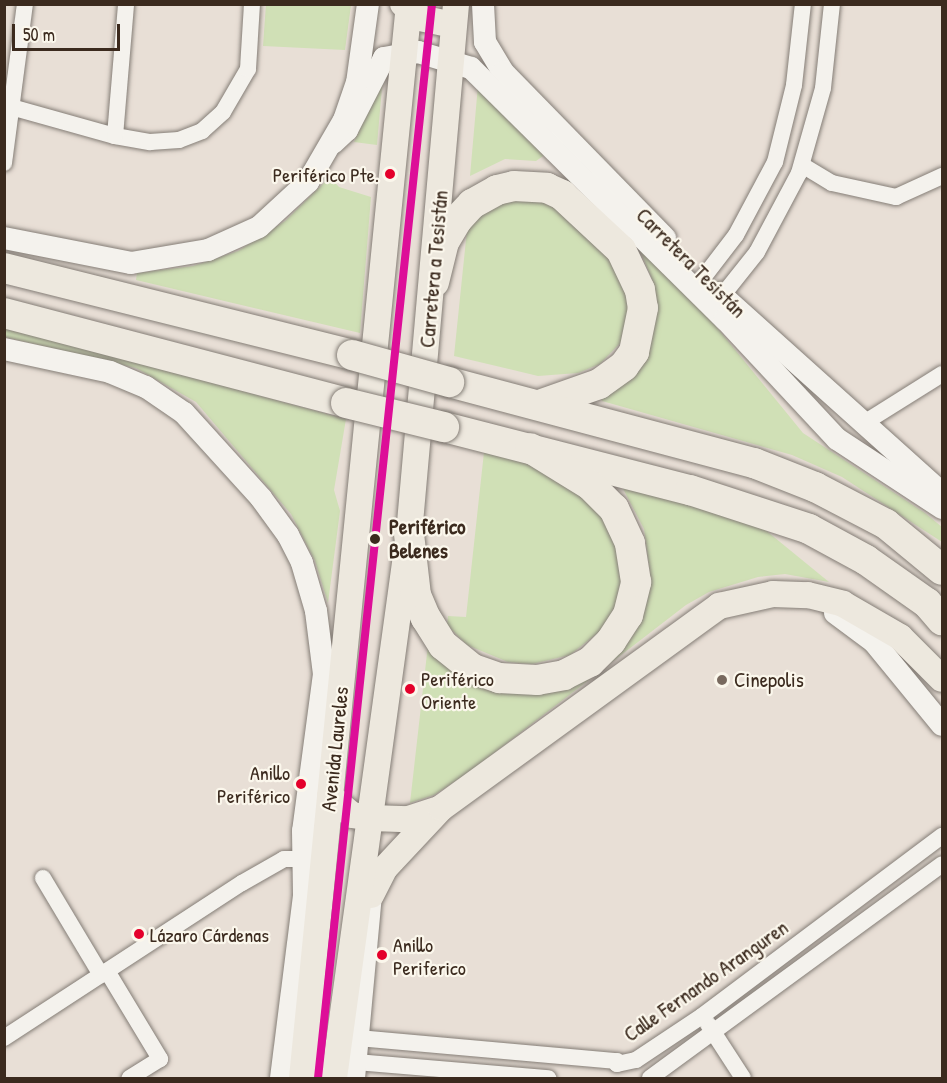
<!DOCTYPE html>
<html>
<head>
<meta charset="utf-8">
<style>
  body { margin:0 }
  #map { position:relative; width:947px; height:1083px; overflow:hidden; background:#e8dfd6; font-family:"Patrick Hand",sans-serif }
  div>[style] { position:absolute }
  [style*='--x'] { left:calc(var(--x)*1px); top:calc(var(--y)*1px); width:calc(var(--w)*1px); rotate:calc(var(--a)*1deg) }
  .green>* { inset:0; background:#d0e0b6 }
  .roads { filter:drop-shadow(0 0 2px #847d76) drop-shadow(0 0 2px #847d76) }
  .street>* { height:16px; margin:-8px; padding:0 8px; transform-origin:8px; border-radius:8px; background:#f4f2ed }
  .secondary>* { height:22px; margin:-11px; padding:0 11px; transform-origin:11px; border-radius:11px; background:#f4f2ed }
  .primary>* { height:26px; margin:-13px; padding:0 13px; transform-origin:13px; border-radius:13px; background:#ede8de }
  .highway>* { height:30px; margin:-15px; padding:0 15px; transform-origin:15px; border-radius:15px; background:#ede8de }
  .bridges { filter:drop-shadow(0 0 2px #847d76) drop-shadow(0 0 2px #847d76) }
  .highway-bridge>* { height:30px; margin:-15px; padding:0 15px; transform-origin:15px; border-radius:15px; background:#ede8de }
  .metro-1>* { height:8px; margin:-4px; padding:0 4px; transform-origin:4px; border-radius:4px; background:#dd0e98 }
  .dots>* { width:16px; height:16px; translate:-50% -50%; box-sizing:border-box; border:3px solid #fbf7ec; border-radius:50% }
  span { translate:-50% -50%; white-space:nowrap; text-align:center; line-height:1.15; -webkit-text-stroke:4.5px #fbf7ec; paint-order:stroke }
  .bus-label { font-size:20px; color:#3b2a1e }
  .right { translate:-100% -50%; text-align:right }
  .left { translate:0 -50%; text-align:left }
  .street-label { font-size:21px; color:#3b2a1e }
  .stop-label { font-size:21px; color:#3b2a1e; font-weight:700 }
  .poi-label { font-size:21px; color:#3b2a1e }
  .frame { position:absolute; inset:0; border:6px solid #3b2a1e; pointer-events:none }
  .scale { position:absolute; left:12px; top:24px; width:108px; height:27px; box-sizing:border-box; border:3px solid #3b2a1e; border-top:0; padding-left:8px; font-size:18px; line-height:21px; white-space:nowrap; color:#3b2a1e; -webkit-text-stroke:4px #fbf7ec; paint-order:stroke }
</style>
</head>
<body>
<div id="map">
  <div class="green">
    <div style="clip-path:polygon(266px 4px,351px 5px,345px 50px,263px 46px)"></div>
    <div style="clip-path:polygon(383px 76px,377px 145px,354px 142px)"></div>
    <div style="clip-path:polygon(478px 85px,546px 154px,536px 161px,505px 159px,470px 176px)"></div>
    <div style="clip-path:polygon(330px 177px,339px 187px,371px 197px,360px 333px,136px 280px,137px 273px,193px 266px,238px 251px,285px 221px)"></div>
    <div style="clip-path:polygon(515px 197px,551px 199px,618px 256px,633px 299px,625px 338px,600px 364px,578px 373px,538px 376px,454px 356px,467px 230px,482px 213px)"></div>
    <div style="clip-path:polygon(639px 248px,710px 319px,803px 433px,925px 513px,942px 527px,942px 542px,842px 477px,792px 455px,602px 401px,600px 394px,656px 303px,654px 284px)"></div>
    <div style="clip-path:polygon(5px 327px,346px 419px,334px 490px,340px 511px,328px 603px,315px 561px,291px 514px,196px 402px,136px 368px,5px 337px)"></div>
    <div style="clip-path:polygon(484px 452px,528px 464px,600px 501px,625px 569px,615px 609px,604px 628px,570px 655px,532px 664px,508px 662px,467px 645px,447px 625px,448px 616px,466px 617px)"></div>
    <div style="clip-path:polygon(618px 479px,753px 520px,829px 582px,785px 574px,758px 577px,709px 592px,686px 605px,468px 773px,434px 795px,410px 803px,429px 636px,548px 686px,645px 597px,650px 573px,644px 529px)"></div>
  </div>
  <div class="roads">
    <div class="street">
      <div style="--x:4;--y:105;--w:115;--a:15.6"></div>
      <div style="--x:115;--y:136;--w:36;--a:10"></div>
      <div style="--x:150;--y:142;--w:29;--a:-4"></div>
      <div style="--x:179;--y:140;--w:25;--a:-21"></div>
      <div style="--x:202;--y:131;--w:28;--a:-42"></div>
      <div style="--x:223;--y:112;--w:50;--a:-59.8"></div>
      <div style="--x:248;--y:69;--w:65;--a:-86.5"></div>
      <div style="--x:115;--y:136;--w:132;--a:-85.2"></div>
      <div style="--x:4;--y:163;--w:160;--a:-82.5"></div>
      <div style="--x:802;--y:165;--w:35;--a:31"></div>
      <div style="--x:832;--y:183;--w:66;--a:12.3"></div>
      <div style="--x:896;--y:197;--w:51;--a:-24.5"></div>
      <div style="--x:703;--y:278;--w:54;--a:-52.5"></div>
      <div style="--x:736;--y:235;--w:83;--a:-61.9"></div>
      <div style="--x:775;--y:162;--w:79;--a:-76.1"></div>
      <div style="--x:794;--y:85;--w:81;--a:-83.7"></div>
      <div style="--x:722;--y:296;--w:56;--a:-51.5"></div>
      <div style="--x:757;--y:252;--w:89;--a:-62"></div>
      <div style="--x:799;--y:173;--w:88;--a:-74.2"></div>
      <div style="--x:823;--y:88;--w:84;--a:-83.9"></div>
      <div style="--x:864;--y:423;--w:92;--a:-32.1"></div>
      <div style="--x:43;--y:878;--w:113;--a:59.1"></div>
      <div style="--x:107;--y:971;--w:103;--a:58.9"></div>
      <div style="--x:160;--y:1059;--w:36;--a:148"></div>
      <div style="--x:708;--y:1024;--w:64;--a:57.1"></div>
      <div style="--x:4;--y:1038;--w:284;--a:-33.1"></div>
      <div style="--x:242;--y:883;--w:48;--a:-29.7"></div>
      <div style="--x:284;--y:859;--w:20;--a:0"></div>
      <div style="--x:358;--y:1038;--w:260;--a:5.1"></div>
      <div style="--x:617;--y:1061;--w:3;--a:90"></div>
      <div style="--x:617;--y:1064;--w:19;--a:-12"></div>
      <div style="--x:636;--y:1060;--w:79;--a:-33.7"></div>
      <div style="--x:702;--y:1016;--w:300;--a:-36.9"></div>
      <div style="--x:356;--y:1062;--w:193;--a:4.8"></div>
      <div style="--x:650;--y:1078;--w:362;--a:-36.2"></div>
    </div>
    <div class="secondary">
      <div style="--x:483;--y:4;--w:38;--a:87"></div>
      <div style="--x:485;--y:42;--w:35;--a:59"></div>
      <div style="--x:503;--y:72;--w:232;--a:45.7"></div>
      <div style="--x:333;--y:143;--w:19;--a:-43"></div>
      <div style="--x:347;--y:130;--w:81;--a:-62.8"></div>
      <div style="--x:384;--y:58;--w:35;--a:-10"></div>
      <div style="--x:418;--y:52;--w:55;--a:16.8"></div>
      <div style="--x:471;--y:68;--w:357;--a:44.7"></div>
      <div style="--x:725;--y:319;--w:164;--a:47"></div>
      <div style="--x:837;--y:439;--w:126;--a:33.3"></div>
      <div style="--x:4;--y:238;--w:129;--a:11.1"></div>
      <div style="--x:131;--y:263;--w:78;--a:-9.6"></div>
      <div style="--x:208;--y:250;--w:56;--a:-24.3"></div>
      <div style="--x:259;--y:227;--w:67;--a:-42.6"></div>
      <div style="--x:308;--y:182;--w:72;--a:-59.9"></div>
      <div style="--x:344;--y:120;--w:39;--a:-71"></div>
      <div style="--x:357;--y:83;--w:80;--a:-82.1"></div>
      <div style="--x:719;--y:293;--w:300;--a:41.9"></div>
      <div style="--x:4;--y:349;--w:108;--a:12.2"></div>
      <div style="--x:110;--y:372;--w:39;--a:23"></div>
      <div style="--x:146;--y:387;--w:46;--a:34.4"></div>
      <div style="--x:184;--y:413;--w:115;--a:47.8"></div>
      <div style="--x:261;--y:498;--w:46;--a:53.9"></div>
      <div style="--x:288;--y:535;--w:31;--a:63"></div>
      <div style="--x:302;--y:563;--w:50;--a:73.7"></div>
      <div style="--x:316;--y:611;--w:64;--a:82.8"></div>
      <div style="--x:324;--y:674;--w:158;--a:97.6"></div>
      <div style="--x:303;--y:831;--w:65;--a:89.1"></div>
      <div style="--x:304;--y:896;--w:183;--a:97.2"></div>
      <div style="--x:835;--y:613;--w:49;--a:36.6"></div>
      <div style="--x:874;--y:642;--w:107;--a:50.7"></div>
      <div style="--x:354;--y:1078;--w:186;--a:-84.7"></div>
    </div>
    <div class="primary">
      <div style="--x:403;--y:4;--w:22;--a:39"></div>
      <div style="--x:420;--y:18;--w:34;--a:12"></div>
      <div style="--x:330;--y:796;--w:29;--a:41"></div>
      <div style="--x:352;--y:815;--w:19;--a:9"></div>
      <div style="--x:371;--y:818;--w:37;--a:2"></div>
      <div style="--x:408;--y:819;--w:29;--a:-18"></div>
      <div style="--x:371;--y:895;--w:30;--a:-63"></div>
      <div style="--x:385;--y:868;--w:82;--a:-47"></div>
      <div style="--x:441;--y:808;--w:344;--a:-36"></div>
      <div style="--x:719;--y:606;--w:55;--a:-12.5"></div>
      <div style="--x:773;--y:594;--w:35;--a:2"></div>
      <div style="--x:808;--y:595;--w:36;--a:14"></div>
      <div style="--x:843;--y:604;--w:66;--a:30.1"></div>
      <div style="--x:900;--y:637;--w:59;--a:45"></div>
      <div style="--x:302;--y:1078;--w:1079;--a:-84.31"></div>
      <div style="--x:334;--y:1078;--w:549;--a:-82.15"></div>
      <div style="--x:409;--y:534;--w:532;--a:-84.93"></div>
    </div>
    <div class="highway">
      <div style="--x:4;--y:268;--w:359;--a:14"></div>
      <div style="--x:434;--y:282;--w:41;--a:-76"></div>
      <div style="--x:444;--y:242;--w:27;--a:-59"></div>
      <div style="--x:458;--y:219;--w:21;--a:-47"></div>
      <div style="--x:472;--y:204;--w:29;--a:-29"></div>
      <div style="--x:497;--y:190;--w:17;--a:-13"></div>
      <div style="--x:514;--y:186;--w:33;--a:3"></div>
      <div style="--x:547;--y:188;--w:17;--a:25"></div>
      <div style="--x:562;--y:195;--w:81;--a:43"></div>
      <div style="--x:621;--y:250;--w:44;--a:64.6"></div>
      <div style="--x:640;--y:290;--w:18;--a:81"></div>
      <div style="--x:643;--y:308;--w:45;--a:101.6"></div>
      <div style="--x:634;--y:352;--w:17;--a:126"></div>
      <div style="--x:624;--y:366;--w:31;--a:144"></div>
      <div style="--x:599;--y:384;--w:60;--a:160.7"></div>
      <div style="--x:4;--y:313;--w:354;--a:14.7"></div>
      <div style="--x:449;--y:382;--w:316;--a:14.9"></div>
      <div style="--x:754;--y:463;--w:66;--a:21.5"></div>
      <div style="--x:815;--y:487;--w:80;--a:27.5"></div>
      <div style="--x:886;--y:524;--w:72;--a:39.4"></div>
      <div style="--x:444;--y:427;--w:254;--a:14.4"></div>
      <div style="--x:690;--y:490;--w:125;--a:18.1"></div>
      <div style="--x:809;--y:529;--w:65;--a:28.5"></div>
      <div style="--x:866;--y:560;--w:75;--a:35.2"></div>
      <div style="--x:927;--y:603;--w:23;--a:49"></div>
      <div style="--x:409;--y:534;--w:61;--a:83.5"></div>
      <div style="--x:416;--y:595;--w:25;--a:67"></div>
      <div style="--x:426;--y:618;--w:32;--a:58"></div>
      <div style="--x:443;--y:645;--w:38;--a:39"></div>
      <div style="--x:473;--y:669;--w:28;--a:19"></div>
      <div style="--x:499;--y:678;--w:38;--a:3"></div>
      <div style="--x:537;--y:680;--w:27;--a:-10"></div>
      <div style="--x:564;--y:675;--w:29;--a:-27"></div>
      <div style="--x:590;--y:662;--w:30;--a:-45"></div>
      <div style="--x:611;--y:641;--w:31;--a:-57"></div>
      <div style="--x:628;--y:615;--w:34;--a:-76"></div>
      <div style="--x:636;--y:582;--w:39;--a:-99"></div>
      <div style="--x:630;--y:543;--w:38;--a:-115"></div>
      <div style="--x:614;--y:509;--w:34;--a:-135"></div>
      <div style="--x:590;--y:485;--w:70;--a:-148.3"></div>
    </div>
  </div>
  <div class="bridges">
    <div class="highway-bridge">
      <div style="--x:352;--y:355;--w:101;--a:15.6"></div>
      <div style="--x:346;--y:403;--w:101;--a:13.8"></div>
    </div>
  </div>
  <div class="metro-1">
    <div style="--x:318;--y:1078;--w:1080;--a:-83.94"></div>
  </div>
  <div class="dots">
    <div style="left:390px;top:174px;background:#e4002b"></div>
    <div style="left:375px;top:539px;background:#3b2a1e"></div>
    <div style="left:722px;top:680px;background:#78695e"></div>
    <div style="left:410px;top:689px;background:#e4002b"></div>
    <div style="left:301px;top:784px;background:#e4002b"></div>
    <div style="left:139px;top:934px;background:#e4002b"></div>
    <div style="left:382px;top:955px;background:#e4002b"></div>
  </div>
  <div class="bus-label">
    <span class="right" style="left:379px;top:174px">Periférico Pte.</span>
    <span class="left" style="left:421px;top:690px">Periférico<br>Oriente</span>
    <span class="right" style="left:290px;top:784px">Anillo<br>Periférico</span>
    <span class="left" style="left:150px;top:934px">Lázaro Cárdenas</span>
    <span class="left" style="left:393px;top:956px">Anillo<br>Periferico</span>
  </div>
  <div class="street-label">
    <span style="left:691px;top:263px;rotate:45deg">Carretera Tesistán</span>
    <span style="left:434px;top:269px;rotate:-85deg">Carretera a Tesistán</span>
    <span style="left:335px;top:749px;rotate:-84deg">Avenida Laureles</span>
    <span style="left:706px;top:981px;rotate:-35deg">Calle Fernando Aranguren</span>
  </div>
  <div class="stop-label">
    <span class="left" style="left:389px;top:539px">Periférico<br>Belenes</span>
  </div>
  <div class="poi-label">
    <span class="left" style="left:734px;top:680px">Cinepolis</span>
  </div>
  <div class="frame"></div>
  <div class="scale">50 m</div>
</div>
</body>
</html>
